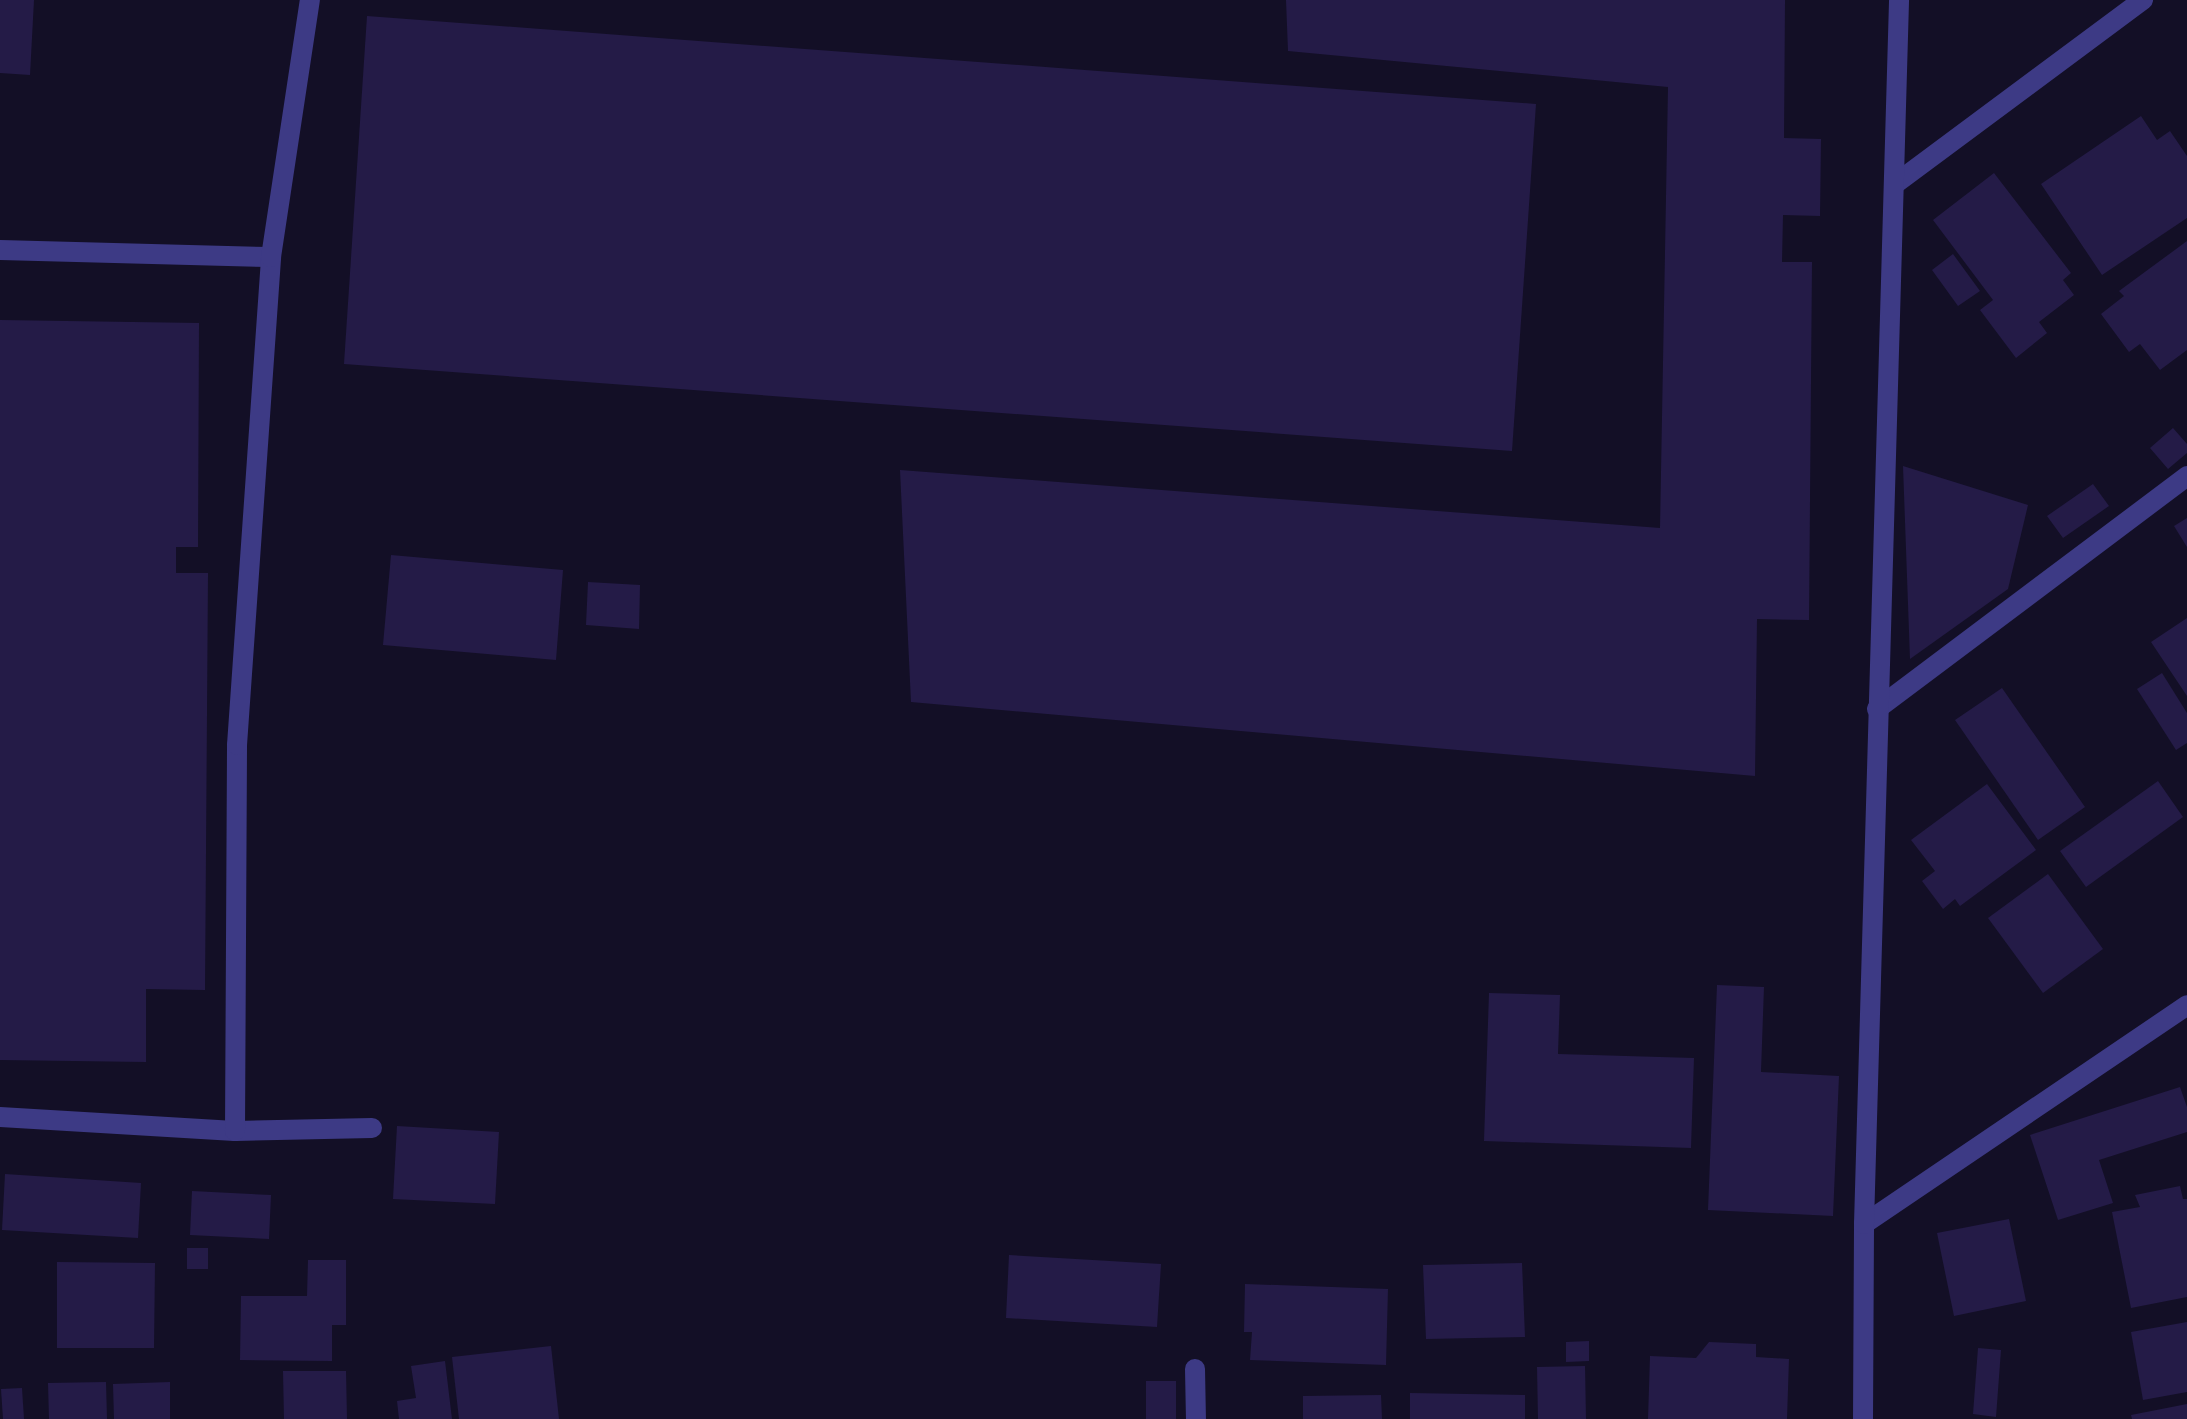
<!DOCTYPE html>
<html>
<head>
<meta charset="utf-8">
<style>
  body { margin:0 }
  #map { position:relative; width:2187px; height:1419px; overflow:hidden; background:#130f26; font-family:"Archivo Narrow",sans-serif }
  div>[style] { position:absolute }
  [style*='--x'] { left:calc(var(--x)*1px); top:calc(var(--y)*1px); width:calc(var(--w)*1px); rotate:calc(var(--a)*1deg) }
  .building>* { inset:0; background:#241b47 }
  .service>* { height:20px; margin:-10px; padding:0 10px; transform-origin:10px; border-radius:10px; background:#3d3a85 }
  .minor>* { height:20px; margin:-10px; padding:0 10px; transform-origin:10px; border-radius:10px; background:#3d3a85 }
  .tertiary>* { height:20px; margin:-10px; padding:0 10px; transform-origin:10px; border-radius:10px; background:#3d3a85 }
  span { translate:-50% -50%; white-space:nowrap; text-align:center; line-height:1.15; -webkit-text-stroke:6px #130f26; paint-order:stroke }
</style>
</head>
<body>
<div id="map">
  <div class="building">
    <div style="clip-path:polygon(0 0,34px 0,30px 75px,0 73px)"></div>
    <div style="clip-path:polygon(1286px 0,1785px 0,1784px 138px,1821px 139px,1820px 216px,1783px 215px,1782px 262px,1812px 262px,1809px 620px,1757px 619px,1755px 776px,911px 702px,900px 470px,1660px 528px,1668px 87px,1288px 51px)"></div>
    <div style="clip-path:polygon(367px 16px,1536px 104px,1512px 451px,344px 364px)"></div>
    <div style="clip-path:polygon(2141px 116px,2157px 140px,2170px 131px,2187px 156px,2187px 218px,2102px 275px,2041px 184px)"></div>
    <div style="clip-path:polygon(1994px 173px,2071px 273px,2063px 280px,2074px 295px,2039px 322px,2047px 333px,2016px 358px,1980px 310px,1993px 300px,1933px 220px)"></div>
    <div style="clip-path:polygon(2187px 241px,2187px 350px,2160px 370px,2140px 344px,2129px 352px,2101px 314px,2124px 296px,2119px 291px)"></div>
    <div style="clip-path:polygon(1953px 254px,1980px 291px,1958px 306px,1932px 270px)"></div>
    <div style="clip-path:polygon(0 320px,199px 323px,198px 547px,176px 547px,176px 573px,208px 573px,205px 990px,146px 989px,146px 1062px,0 1060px)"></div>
    <div style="clip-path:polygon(2173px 428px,2187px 444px,2187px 453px,2168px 469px,2150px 448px)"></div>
    <div style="clip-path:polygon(1903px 466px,2028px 505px,2008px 589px,1910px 659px)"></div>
    <div style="clip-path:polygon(2093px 484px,2109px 506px,2063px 538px,2047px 516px)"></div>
    <div style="clip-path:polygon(2187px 518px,2187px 547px,2174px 526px)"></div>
    <div style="clip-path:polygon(391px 555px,563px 570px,556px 660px,383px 645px)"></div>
    <div style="clip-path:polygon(588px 582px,640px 585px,639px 629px,586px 625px)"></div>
    <div style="clip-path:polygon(2187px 618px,2187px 696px,2151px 642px)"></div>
    <div style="clip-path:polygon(2162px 673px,2187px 713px,2187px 743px,2176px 750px,2137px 689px)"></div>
    <div style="clip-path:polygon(2002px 688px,2085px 807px,2038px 840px,1955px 720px)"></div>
    <div style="clip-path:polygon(2158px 781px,2183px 817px,2086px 887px,2060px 851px)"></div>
    <div style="clip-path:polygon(1987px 784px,2036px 850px,1960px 906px,1955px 899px,1943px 909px,1922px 881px,1935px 871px,1911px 840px)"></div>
    <div style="clip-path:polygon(2048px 874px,2103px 949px,2043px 993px,1988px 918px)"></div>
    <div style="clip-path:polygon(1717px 985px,1764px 987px,1761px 1072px,1839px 1076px,1833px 1216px,1708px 1210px)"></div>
    <div style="clip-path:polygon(1489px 993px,1560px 995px,1558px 1054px,1694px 1058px,1691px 1148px,1484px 1141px)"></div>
    <div style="clip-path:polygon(2180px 1087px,2187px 1107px,2187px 1132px,2099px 1160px,2113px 1203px,2058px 1220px,2030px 1135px)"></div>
    <div style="clip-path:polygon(397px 1126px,499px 1132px,495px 1204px,393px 1199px)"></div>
    <div style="clip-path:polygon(5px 1174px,141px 1183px,138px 1238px,2px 1230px)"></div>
    <div style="clip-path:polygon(2180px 1186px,2183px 1199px,2187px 1199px,2187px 1297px,2131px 1308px,2112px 1212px,2140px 1207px,2135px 1195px)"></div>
    <div style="clip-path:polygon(192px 1191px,271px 1195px,269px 1239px,190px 1235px)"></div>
    <div style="clip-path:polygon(2009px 1219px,2026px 1301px,1954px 1316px,1937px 1233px)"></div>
    <div style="clip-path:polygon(187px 1248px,208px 1248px,208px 1269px,187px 1269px)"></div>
    <div style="clip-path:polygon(1009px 1255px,1161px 1264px,1157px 1327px,1006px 1318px)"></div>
    <div style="clip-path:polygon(308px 1260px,346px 1260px,346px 1325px,332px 1325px,332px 1361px,240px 1360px,241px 1296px,307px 1296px)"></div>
    <div style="clip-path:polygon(57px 1262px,155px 1263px,154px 1348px,57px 1348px)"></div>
    <div style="clip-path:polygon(1522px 1263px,1525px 1337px,1426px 1339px,1423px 1265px)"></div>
    <div style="clip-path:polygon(1245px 1284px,1388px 1289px,1386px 1365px,1250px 1360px,1252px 1332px,1244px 1332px)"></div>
    <div style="clip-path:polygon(2187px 1322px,2187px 1392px,2143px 1400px,2131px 1332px)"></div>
    <div style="clip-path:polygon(1589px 1341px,1589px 1361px,1566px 1362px,1566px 1342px)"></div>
    <div style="clip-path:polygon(1709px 1342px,1756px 1344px,1756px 1357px,1789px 1359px,1787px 1419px,1648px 1419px,1650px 1356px,1696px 1358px)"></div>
    <div style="clip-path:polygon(551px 1346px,559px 1419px,459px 1419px,452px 1357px)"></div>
    <div style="clip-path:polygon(1978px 1348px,2001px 1350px,1996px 1417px,1973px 1414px)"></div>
    <div style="clip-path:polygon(445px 1361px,452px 1419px,399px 1419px,397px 1401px,416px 1398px,411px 1366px)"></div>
    <div style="clip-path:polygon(1585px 1366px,1586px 1419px,1538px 1419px,1537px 1367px)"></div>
    <div style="clip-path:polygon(283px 1371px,346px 1371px,347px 1419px,284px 1419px)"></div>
    <div style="clip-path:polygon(1146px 1381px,1176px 1381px,1176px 1419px,1146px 1419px)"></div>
    <div style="clip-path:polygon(106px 1382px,107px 1419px,49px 1419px,48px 1383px)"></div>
    <div style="clip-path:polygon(170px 1382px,170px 1419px,114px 1419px,113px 1384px)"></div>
    <div style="clip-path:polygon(22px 1388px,24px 1419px,3px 1419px,1px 1389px)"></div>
    <div style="clip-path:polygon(1410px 1393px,1525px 1395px,1525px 1419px,1410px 1419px)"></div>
    <div style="clip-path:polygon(1381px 1395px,1382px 1419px,1303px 1419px,1303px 1396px)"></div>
    <div style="clip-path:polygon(2187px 1404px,2187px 1419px,2132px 1419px,2131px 1415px)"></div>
  </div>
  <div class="service">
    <div style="--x:0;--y:250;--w:271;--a:1.5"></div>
    <div style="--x:0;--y:1117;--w:235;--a:3.4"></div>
    <div style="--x:235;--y:1131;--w:137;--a:-1.3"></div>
    <div style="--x:235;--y:1131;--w:386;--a:-89.7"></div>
    <div style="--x:237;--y:745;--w:489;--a:-86"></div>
    <div style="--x:271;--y:257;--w:260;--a:-81.4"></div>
  </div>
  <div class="minor">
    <div style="--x:1895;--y:184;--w:309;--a:-36.6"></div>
    <div style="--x:1877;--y:709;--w:388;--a:-36.9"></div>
    <div style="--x:1864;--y:1224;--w:390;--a:-34.1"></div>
    <div style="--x:1195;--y:1369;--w:50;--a:88.9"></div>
  </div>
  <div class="tertiary">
    <div style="--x:1863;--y:1419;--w:195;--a:-89.7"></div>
    <div style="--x:1864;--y:1224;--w:1225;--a:-88.36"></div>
  </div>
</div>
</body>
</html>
